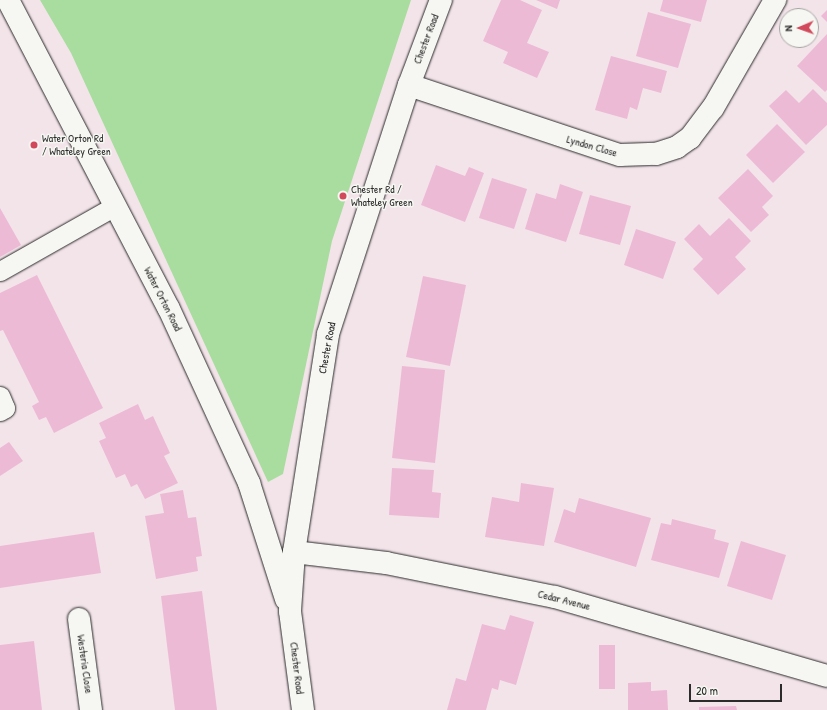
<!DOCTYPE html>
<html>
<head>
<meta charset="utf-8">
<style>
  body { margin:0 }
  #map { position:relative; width:827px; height:710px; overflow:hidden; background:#f3e4ea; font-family:"Patrick Hand",sans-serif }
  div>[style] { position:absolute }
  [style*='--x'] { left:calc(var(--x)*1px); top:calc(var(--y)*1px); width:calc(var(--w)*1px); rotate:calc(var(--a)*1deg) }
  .green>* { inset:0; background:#a9dd9f }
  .building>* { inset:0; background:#edbad6 }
  .roads { filter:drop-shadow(0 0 1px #2b2b2b) drop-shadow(0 0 1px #2b2b2b) }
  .lane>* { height:19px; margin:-9.5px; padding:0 9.5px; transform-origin:9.5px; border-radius:9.5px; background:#f6f6f2 }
  .street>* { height:22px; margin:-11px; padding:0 11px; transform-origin:11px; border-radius:11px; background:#f6f6f2 }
  .secondary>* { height:22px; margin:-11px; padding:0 11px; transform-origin:11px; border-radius:11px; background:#f6f6f2 }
  .dots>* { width:11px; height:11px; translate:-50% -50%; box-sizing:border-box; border:2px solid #f6f6f2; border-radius:50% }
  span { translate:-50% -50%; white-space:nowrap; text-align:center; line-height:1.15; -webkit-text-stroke:3px #f6f6f2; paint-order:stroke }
  .street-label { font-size:11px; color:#2b2b2b }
  .poi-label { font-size:11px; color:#2b2b2b }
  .left { translate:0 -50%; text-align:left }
  .north { position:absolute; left:779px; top:8px; width:40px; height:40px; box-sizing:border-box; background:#f6f6f2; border:1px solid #a5a5a2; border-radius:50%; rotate:268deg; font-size:11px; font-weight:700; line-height:16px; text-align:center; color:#2b2b2b }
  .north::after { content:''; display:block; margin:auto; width:14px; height:18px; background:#d1495b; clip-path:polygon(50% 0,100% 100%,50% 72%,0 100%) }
  .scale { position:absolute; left:689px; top:684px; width:93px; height:18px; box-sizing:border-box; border:2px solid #2b2b2b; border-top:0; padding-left:5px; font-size:12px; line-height:14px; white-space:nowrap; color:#2b2b2b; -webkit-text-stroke:3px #f6f6f2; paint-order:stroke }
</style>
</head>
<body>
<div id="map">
  <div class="green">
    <div style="clip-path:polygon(40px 0,411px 0,332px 241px,283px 474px,268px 482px,71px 53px)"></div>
  </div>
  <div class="building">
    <div style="clip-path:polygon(501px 0,520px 0,542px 10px,527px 43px,549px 52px,537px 78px,503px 63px,508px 52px,483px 41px)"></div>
    <div style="clip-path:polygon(536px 0,560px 0,557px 9px)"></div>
    <div style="clip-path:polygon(663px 0,707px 0,701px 22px,660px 11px)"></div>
    <div style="clip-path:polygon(827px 10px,827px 22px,821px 16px)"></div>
    <div style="clip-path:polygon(648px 12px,691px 24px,678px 68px,636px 56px)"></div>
    <div style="clip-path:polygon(827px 34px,827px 90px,825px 92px,797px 66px)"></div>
    <div style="clip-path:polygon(611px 56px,667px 71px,661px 93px,643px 88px,637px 110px,630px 107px,627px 119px,595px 110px)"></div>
    <div style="clip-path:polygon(813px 89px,827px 103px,827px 125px,806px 145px,769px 106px,786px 90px,799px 103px)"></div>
    <div style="clip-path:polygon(777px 124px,805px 152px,773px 183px,746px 155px)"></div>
    <div style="clip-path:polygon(436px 165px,465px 176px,469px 167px,484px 173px,465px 222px,421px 205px)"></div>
    <div style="clip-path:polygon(748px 169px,773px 196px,762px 207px,769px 215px,751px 232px,718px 198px)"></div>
    <div style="clip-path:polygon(492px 178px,527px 189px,514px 229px,479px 218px)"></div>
    <div style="clip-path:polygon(560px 184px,583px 192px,566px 242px,525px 229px,536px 193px,556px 199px)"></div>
    <div style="clip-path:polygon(590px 195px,631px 206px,620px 245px,579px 234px)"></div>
    <div style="clip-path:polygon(0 208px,21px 245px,0 257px)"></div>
    <div style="clip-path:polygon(729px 218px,751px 241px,735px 257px,746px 269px,718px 295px,693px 269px,703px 259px,684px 239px,699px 224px,710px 236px)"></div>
    <div style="clip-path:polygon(636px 229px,676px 242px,663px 279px,624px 265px)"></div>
    <div style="clip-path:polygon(37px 275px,103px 408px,54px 433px,46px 417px,39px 420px,32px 406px,39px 402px,3px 330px,0 331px,0 293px)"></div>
    <div style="clip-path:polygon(423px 276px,466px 285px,450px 366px,406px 357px)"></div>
    <div style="clip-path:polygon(402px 366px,445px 370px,435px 463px,392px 458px)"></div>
    <div style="clip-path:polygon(138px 404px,145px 420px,153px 416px,170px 453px,164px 456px,178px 483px,145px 499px,137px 484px,131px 487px,125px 474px,116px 478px,99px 441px,106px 438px,99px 423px)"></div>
    <div style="clip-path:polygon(9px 442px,23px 461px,0 476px,0 448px)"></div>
    <div style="clip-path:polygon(392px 468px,434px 470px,432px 492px,441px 493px,439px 518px,389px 515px)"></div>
    <div style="clip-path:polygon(521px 483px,554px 488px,544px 546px,485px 537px,492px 497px,519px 502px)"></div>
    <div style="clip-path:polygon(183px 490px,188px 518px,196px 517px,202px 556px,196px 557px,198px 571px,156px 579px,145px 516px,164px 513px,160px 494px)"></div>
    <div style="clip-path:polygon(579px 498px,651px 518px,636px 567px,554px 542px,564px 509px,575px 513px)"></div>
    <div style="clip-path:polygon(672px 519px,716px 530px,714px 539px,729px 543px,719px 578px,651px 560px,661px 523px,671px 525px)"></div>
    <div style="clip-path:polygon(94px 532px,101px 573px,0 588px,0 546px)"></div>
    <div style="clip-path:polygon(741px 541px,786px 555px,772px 600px,727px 586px)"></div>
    <div style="clip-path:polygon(202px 591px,217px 710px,175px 710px,161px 596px)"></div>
    <div style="clip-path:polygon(510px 615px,534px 622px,516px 685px,500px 680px,498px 690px,492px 688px,486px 710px,447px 710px,456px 678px,466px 681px,482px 624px,505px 630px)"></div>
    <div style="clip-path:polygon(34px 641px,42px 710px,0 710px,0 645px)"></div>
    <div style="clip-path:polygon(599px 645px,615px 645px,615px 689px,599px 689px)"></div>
    <div style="clip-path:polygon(651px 682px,651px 691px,667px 690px,668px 710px,628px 710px,628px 683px)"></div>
    <div style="clip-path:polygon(736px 706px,737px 710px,699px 710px,699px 707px)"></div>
  </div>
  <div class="roads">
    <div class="lane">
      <div style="--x:0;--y:271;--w:132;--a:-29.5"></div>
      <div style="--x:0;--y:396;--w:13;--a:67"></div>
      <div style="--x:5;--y:408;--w:6;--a:149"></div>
    </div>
    <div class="street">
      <div style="--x:409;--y:85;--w:222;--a:18.4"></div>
      <div style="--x:620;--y:155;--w:36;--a:-2"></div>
      <div style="--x:656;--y:154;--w:22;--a:-18"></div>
      <div style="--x:677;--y:147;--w:16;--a:-35"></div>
      <div style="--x:690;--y:138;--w:38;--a:-53"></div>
      <div style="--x:713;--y:108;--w:125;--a:-60.1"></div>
      <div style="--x:294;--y:552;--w:93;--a:6.8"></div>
      <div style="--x:386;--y:563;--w:172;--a:11.4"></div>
      <div style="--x:555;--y:597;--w:283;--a:16.2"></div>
      <div style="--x:79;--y:619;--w:92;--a:82.5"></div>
    </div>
    <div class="secondary">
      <div style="--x:8;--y:0;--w:348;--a:62.5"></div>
      <div style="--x:169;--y:309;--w:192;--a:65.3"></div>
      <div style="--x:249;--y:483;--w:122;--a:72.3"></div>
      <div style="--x:303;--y:710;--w:100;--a:-97.5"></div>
      <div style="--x:290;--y:611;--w:59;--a:-86.1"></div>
      <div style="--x:294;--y:552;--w:221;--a:-81.1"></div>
      <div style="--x:328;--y:334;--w:262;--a:-72"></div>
      <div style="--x:409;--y:85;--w:91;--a:-69.4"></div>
    </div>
  </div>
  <div class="dots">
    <div style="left:34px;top:145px;background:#d1495b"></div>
    <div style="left:343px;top:196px;background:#d1495b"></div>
  </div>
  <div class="street-label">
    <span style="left:426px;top:39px;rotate:-69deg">Chester Road</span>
    <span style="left:592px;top:146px;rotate:16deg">Lyndon Close</span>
    <span style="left:163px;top:299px;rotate:63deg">Water Orton Road</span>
    <span style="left:327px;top:348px;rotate:-79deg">Chester Road</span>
    <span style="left:564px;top:600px;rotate:14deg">Cedar Avenue</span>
    <span style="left:85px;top:664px;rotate:82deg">Westeria Close</span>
    <span style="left:297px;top:668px;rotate:83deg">Chester Road</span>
  </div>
  <div class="poi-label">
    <span class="left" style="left:42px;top:145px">Water Orton Rd<br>/ Whateley Green</span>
    <span class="left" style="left:351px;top:196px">Chester Rd /<br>Whateley Green</span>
  </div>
  <div class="north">N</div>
  <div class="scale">20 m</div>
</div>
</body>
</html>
